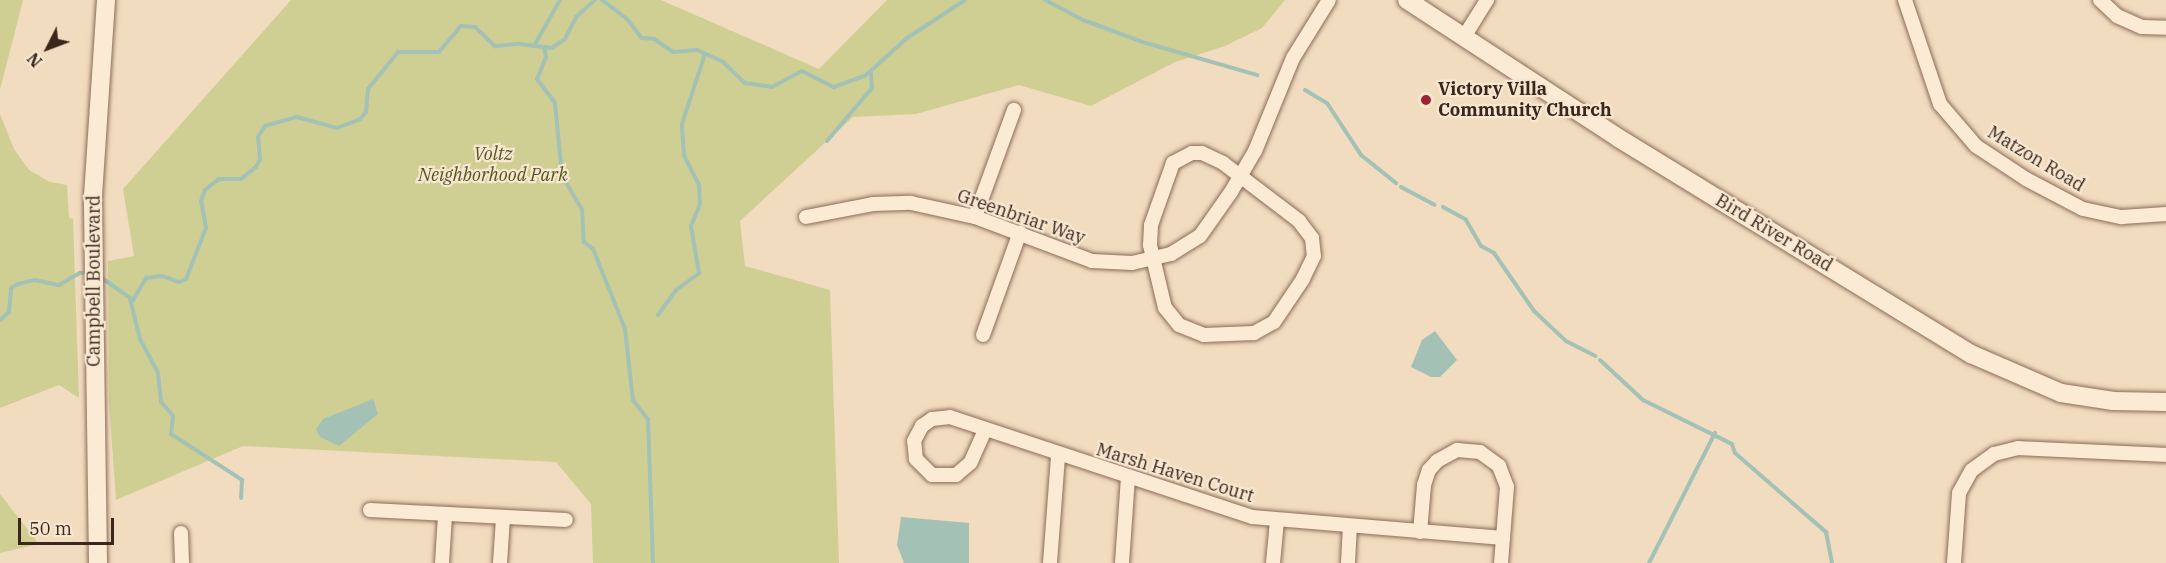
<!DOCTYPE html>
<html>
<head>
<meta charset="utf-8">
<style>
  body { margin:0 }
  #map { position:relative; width:2166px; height:563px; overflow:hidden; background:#f1dcc0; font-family:"IBM Plex Serif",serif }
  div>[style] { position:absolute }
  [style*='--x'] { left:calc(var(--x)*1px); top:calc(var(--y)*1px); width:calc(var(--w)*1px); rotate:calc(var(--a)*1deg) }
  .green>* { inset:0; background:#cfcf93 }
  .water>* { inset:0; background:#a3c2b5 }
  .stream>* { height:4px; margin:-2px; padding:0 2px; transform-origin:2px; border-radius:2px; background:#a3c2b5 }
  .roads { filter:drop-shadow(0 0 2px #8b6c57) drop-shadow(0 0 2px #8b6c57) }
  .minor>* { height:14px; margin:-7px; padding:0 7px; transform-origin:7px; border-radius:7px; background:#fbead4 }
  .tertiary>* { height:18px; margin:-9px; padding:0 9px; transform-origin:9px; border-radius:9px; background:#fbead4 }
  .dots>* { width:16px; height:16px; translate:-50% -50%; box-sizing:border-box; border:3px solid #f8e7d0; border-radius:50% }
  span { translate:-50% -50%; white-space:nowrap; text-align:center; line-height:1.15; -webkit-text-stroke:4.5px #f8e7d0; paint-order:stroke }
  .poi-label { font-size:18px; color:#3a271c; font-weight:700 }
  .left { translate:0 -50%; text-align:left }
  .park-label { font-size:18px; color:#505721; font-style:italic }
  .street-label { font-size:18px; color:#3a271c }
  .north { position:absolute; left:18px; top:18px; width:60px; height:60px; -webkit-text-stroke:4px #f8e7d0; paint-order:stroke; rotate:228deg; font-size:16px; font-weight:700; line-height:24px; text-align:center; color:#3a271c }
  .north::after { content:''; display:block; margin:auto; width:21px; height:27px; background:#3a271c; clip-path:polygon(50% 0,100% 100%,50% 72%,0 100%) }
  .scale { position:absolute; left:18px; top:518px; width:96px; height:27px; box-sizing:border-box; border:3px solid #3a271c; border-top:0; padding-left:8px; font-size:18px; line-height:21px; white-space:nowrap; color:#3a271c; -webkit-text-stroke:4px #f8e7d0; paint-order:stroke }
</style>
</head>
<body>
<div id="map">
  <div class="green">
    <div style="clip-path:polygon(0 0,23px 0,0 90px)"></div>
    <div style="clip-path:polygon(291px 0,661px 0,819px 69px,887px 0,1285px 0,1262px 28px,1225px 46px,1175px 62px,1091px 106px,1019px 85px,916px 114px,853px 117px,740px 221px,745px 266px,830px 290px,839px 563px,593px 563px,591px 504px,556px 462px,243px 446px,116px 500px,109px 403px,108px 261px,134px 256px,123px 189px)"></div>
    <div style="clip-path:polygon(0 114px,14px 149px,29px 170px,50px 182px,67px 185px,69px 218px,73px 219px,79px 398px,59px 385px,0 408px)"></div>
    <div style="clip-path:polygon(0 494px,39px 544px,0 553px)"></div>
  </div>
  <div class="water">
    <div style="clip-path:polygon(1435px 331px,1457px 360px,1440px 377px,1431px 377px,1411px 367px,1422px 340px)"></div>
    <div style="clip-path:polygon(373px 399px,378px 414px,339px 446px,320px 437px,316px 429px,323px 419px)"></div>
    <div style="clip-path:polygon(901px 517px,969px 523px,969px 563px,904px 563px,897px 545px)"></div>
  </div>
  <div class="stream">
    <div style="--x:602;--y:0;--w:31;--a:37"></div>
    <div style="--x:627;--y:19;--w:24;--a:52"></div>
    <div style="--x:642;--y:38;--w:12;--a:5"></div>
    <div style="--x:654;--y:39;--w:23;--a:34"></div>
    <div style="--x:673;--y:52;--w:24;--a:-5"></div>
    <div style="--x:697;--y:50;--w:27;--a:24"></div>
    <div style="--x:722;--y:61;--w:32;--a:44"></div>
    <div style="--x:745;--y:83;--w:27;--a:8"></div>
    <div style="--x:772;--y:87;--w:34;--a:-28"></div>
    <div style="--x:802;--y:71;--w:36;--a:27"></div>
    <div style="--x:834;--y:87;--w:33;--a:-20"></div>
    <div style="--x:865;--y:76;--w:57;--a:-42.1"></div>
    <div style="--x:907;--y:38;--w:69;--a:-33.2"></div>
    <div style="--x:1045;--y:0;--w:43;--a:27.8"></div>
    <div style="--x:1083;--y:20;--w:67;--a:20.1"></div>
    <div style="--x:1146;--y:43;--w:116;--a:16.1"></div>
    <div style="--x:534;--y:46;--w:53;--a:-60.5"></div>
    <div style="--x:544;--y:47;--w:10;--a:79"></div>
    <div style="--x:546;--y:57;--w:24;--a:112"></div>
    <div style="--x:537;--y:79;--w:30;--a:53"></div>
    <div style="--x:555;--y:103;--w:73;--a:84.5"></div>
    <div style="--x:562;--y:176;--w:39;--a:59"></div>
    <div style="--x:582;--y:209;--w:33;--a:87"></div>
    <div style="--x:584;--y:242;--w:11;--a:38"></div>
    <div style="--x:593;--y:249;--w:86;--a:68.2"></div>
    <div style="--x:625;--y:329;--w:71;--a:83.6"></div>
    <div style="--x:633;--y:400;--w:24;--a:52"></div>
    <div style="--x:648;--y:419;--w:144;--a:88"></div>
    <div style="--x:1305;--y:90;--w:26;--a:31"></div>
    <div style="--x:1327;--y:103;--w:62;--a:56.8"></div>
    <div style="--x:1361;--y:155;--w:45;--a:38.7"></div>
    <div style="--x:827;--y:141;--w:70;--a:-49.7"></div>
    <div style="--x:872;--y:88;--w:16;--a:-94"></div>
    <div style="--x:1401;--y:187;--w:38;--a:28"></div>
    <div style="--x:1443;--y:207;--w:26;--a:29"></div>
    <div style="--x:1466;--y:220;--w:30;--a:60"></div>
    <div style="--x:1481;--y:246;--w:15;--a:28"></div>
    <div style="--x:1494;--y:253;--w:70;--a:55.4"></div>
    <div style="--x:1534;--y:311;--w:44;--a:43.2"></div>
    <div style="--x:1566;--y:341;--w:33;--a:27"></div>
    <div style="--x:99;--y:276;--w:42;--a:35.2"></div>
    <div style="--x:133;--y:300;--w:26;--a:-59"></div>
    <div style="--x:146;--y:278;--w:16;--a:-7"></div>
    <div style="--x:162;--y:276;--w:18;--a:19"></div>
    <div style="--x:179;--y:282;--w:8;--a:-23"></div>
    <div style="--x:186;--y:279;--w:55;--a:-68.6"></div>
    <div style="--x:206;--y:228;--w:27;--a:-100"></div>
    <div style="--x:201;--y:201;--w:12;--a:-70"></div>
    <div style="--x:205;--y:190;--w:18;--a:-38"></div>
    <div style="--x:219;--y:179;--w:22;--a:0"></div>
    <div style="--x:241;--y:179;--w:19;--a:-39"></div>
    <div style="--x:256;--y:167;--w:9;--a:-63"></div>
    <div style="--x:260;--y:159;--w:22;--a:-95"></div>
    <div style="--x:258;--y:137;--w:13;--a:-58"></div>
    <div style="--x:265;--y:126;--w:33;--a:-16"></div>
    <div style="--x:297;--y:117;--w:41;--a:15.4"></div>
    <div style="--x:337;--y:128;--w:25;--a:-21"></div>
    <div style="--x:360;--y:119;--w:9;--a:-49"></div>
    <div style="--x:366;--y:112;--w:23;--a:-85"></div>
    <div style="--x:368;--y:89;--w:48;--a:-51"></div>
    <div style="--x:398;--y:52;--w:41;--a:0"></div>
    <div style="--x:439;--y:52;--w:34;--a:-50"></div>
    <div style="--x:461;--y:26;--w:14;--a:4"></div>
    <div style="--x:475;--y:27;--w:28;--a:44"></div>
    <div style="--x:495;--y:46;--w:25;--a:-5"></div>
    <div style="--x:520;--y:44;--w:32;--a:7"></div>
    <div style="--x:552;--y:48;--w:16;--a:-35"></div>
    <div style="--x:565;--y:39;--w:25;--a:-63"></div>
    <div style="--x:576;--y:17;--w:25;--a:-42"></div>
    <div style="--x:130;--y:299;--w:41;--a:76"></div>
    <div style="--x:140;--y:339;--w:38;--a:62"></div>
    <div style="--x:158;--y:373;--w:29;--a:84"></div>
    <div style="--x:161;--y:402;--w:18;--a:49"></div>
    <div style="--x:173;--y:416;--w:18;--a:96"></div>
    <div style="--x:171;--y:434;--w:85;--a:32.9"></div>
    <div style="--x:242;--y:480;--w:18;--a:93"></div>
    <div style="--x:658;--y:315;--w:31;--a:-54"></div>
    <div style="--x:676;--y:290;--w:29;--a:-36"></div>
    <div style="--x:699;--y:273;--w:48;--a:-99.7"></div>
    <div style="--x:691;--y:226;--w:24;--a:-68"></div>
    <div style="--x:700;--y:204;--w:19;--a:-93"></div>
    <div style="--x:699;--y:185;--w:34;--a:-117"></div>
    <div style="--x:684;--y:155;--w:31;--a:-94"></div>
    <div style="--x:682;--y:124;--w:74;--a:-71.8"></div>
    <div style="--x:0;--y:320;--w:12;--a:-42"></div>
    <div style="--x:9;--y:312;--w:24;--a:-85"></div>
    <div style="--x:11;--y:288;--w:8;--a:-30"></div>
    <div style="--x:18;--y:284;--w:17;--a:-13"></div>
    <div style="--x:35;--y:280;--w:25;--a:12"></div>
    <div style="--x:59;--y:285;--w:24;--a:-30"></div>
    <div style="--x:80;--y:273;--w:9;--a:0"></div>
    <div style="--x:1600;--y:360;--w:59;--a:42.9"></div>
    <div style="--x:1643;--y:400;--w:99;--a:26.3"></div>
    <div style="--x:1732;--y:444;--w:9;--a:72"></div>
    <div style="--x:1735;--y:453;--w:121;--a:41"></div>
    <div style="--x:1826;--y:532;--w:32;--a:79"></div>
    <div style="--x:1649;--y:563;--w:146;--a:-63.1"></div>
  </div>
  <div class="roads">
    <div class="minor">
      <div style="--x:1905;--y:0;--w:110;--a:71.4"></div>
      <div style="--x:1940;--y:104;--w:55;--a:49.4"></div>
      <div style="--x:1976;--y:146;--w:60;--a:33.4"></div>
      <div style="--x:2026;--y:179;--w:64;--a:27.8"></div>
      <div style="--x:2083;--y:209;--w:40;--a:12"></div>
      <div style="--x:2122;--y:217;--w:44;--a:-3.9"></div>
      <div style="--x:2100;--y:0;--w:23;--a:43"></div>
      <div style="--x:2117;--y:16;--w:27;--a:24"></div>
      <div style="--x:2142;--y:27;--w:24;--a:2"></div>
      <div style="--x:1464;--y:37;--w:44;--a:-58.1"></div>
      <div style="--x:1192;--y:153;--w:10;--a:0"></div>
      <div style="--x:1202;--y:153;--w:23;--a:25"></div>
      <div style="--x:1223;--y:163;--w:96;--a:37.3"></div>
      <div style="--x:1299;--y:221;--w:21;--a:53"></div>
      <div style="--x:1312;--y:238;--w:18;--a:84"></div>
      <div style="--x:1314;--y:256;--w:25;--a:116"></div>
      <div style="--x:1303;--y:279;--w:52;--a:124"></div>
      <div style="--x:1274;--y:322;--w:23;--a:151"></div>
      <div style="--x:1254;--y:333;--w:50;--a:177.7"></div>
      <div style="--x:1204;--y:335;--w:27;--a:-158"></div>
      <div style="--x:1179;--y:325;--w:22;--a:-129"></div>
      <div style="--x:1165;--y:308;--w:65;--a:-103.4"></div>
      <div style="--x:1150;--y:245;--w:20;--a:-87"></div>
      <div style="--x:1151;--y:225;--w:66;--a:-70.5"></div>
      <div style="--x:1173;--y:163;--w:21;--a:-28"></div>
      <div style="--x:806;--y:217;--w:68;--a:-11"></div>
      <div style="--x:873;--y:204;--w:38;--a:-2"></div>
      <div style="--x:911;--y:203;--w:66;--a:12.3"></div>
      <div style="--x:975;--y:217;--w:125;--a:20.6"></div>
      <div style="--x:1092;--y:261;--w:40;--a:2.9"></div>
      <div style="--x:1132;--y:263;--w:40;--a:-13"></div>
      <div style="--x:1171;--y:254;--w:34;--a:-32"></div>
      <div style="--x:1200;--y:236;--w:54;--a:-54.8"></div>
      <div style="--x:1231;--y:192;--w:48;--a:-59.7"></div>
      <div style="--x:1255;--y:151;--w:100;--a:-67.8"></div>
      <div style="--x:1293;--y:58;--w:68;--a:-58.2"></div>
      <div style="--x:975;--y:217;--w:114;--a:-70"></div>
      <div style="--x:983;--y:335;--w:109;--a:-70.2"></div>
      <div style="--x:985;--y:430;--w:36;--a:114"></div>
      <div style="--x:970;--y:463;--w:18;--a:139"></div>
      <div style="--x:956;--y:475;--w:24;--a:180"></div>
      <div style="--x:932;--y:475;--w:23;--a:-135"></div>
      <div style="--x:916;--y:459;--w:18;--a:-96"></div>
      <div style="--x:914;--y:441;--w:17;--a:-62"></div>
      <div style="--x:922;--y:426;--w:12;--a:-35"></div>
      <div style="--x:932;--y:419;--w:18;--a:-6"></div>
      <div style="--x:950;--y:417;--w:318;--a:18.3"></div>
      <div style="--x:1252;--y:517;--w:252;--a:4.8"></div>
      <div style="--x:370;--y:510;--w:196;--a:2.9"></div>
      <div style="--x:1420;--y:532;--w:47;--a:-85.1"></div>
      <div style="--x:1424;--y:485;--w:16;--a:-72"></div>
      <div style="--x:1429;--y:470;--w:12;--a:-48"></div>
      <div style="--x:1437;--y:461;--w:23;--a:-29"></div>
      <div style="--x:1457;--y:450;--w:23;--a:5"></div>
      <div style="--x:1480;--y:452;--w:24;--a:36"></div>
      <div style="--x:1499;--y:466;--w:22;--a:69"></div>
      <div style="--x:1507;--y:487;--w:76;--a:94.5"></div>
      <div style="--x:181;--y:533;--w:30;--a:88"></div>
      <div style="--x:442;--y:563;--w:48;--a:-86.4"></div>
      <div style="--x:500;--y:563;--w:45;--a:-86.2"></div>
      <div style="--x:1050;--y:563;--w:107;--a:-85.7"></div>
      <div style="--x:1122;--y:563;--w:85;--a:-86"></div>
      <div style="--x:1273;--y:563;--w:42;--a:-84.6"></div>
      <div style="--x:1348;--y:563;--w:36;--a:-87"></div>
      <div style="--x:1954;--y:563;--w:70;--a:-85.9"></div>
      <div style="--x:1959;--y:493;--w:26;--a:-61"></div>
      <div style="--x:1972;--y:470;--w:27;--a:-36"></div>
      <div style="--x:1994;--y:454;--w:25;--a:-14"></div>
      <div style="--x:2018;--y:448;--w:148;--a:2.7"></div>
    </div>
    <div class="tertiary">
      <div style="--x:1407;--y:0;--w:254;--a:33.1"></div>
      <div style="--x:1620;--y:139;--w:412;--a:31.5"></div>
      <div style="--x:1971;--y:354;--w:98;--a:23.4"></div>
      <div style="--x:2061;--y:393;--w:53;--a:8.7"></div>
      <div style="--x:2113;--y:401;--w:53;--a:1.1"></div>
      <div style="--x:98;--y:563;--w:367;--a:-90.8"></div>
      <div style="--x:93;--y:196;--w:196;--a:-86.2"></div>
    </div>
  </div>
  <div class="dots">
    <div style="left:1426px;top:100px;background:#9e2333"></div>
  </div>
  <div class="poi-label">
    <span class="left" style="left:1438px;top:100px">Victory Villa<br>Community Church</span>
  </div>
  <div class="park-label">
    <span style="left:493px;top:165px">Voltz<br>Neighborhood Park</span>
  </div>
  <div class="street-label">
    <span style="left:2036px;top:159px;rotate:31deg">Matzon Road</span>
    <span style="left:1021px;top:217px;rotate:19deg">Greenbriar Way</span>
    <span style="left:1774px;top:233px;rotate:31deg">Bird River Road</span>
    <span style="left:94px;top:281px;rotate:-90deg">Campbell Boulevard</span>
    <span style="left:1175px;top:473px;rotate:17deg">Marsh Haven Court</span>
  </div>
  <div class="north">N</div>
  <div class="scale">50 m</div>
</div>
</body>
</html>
